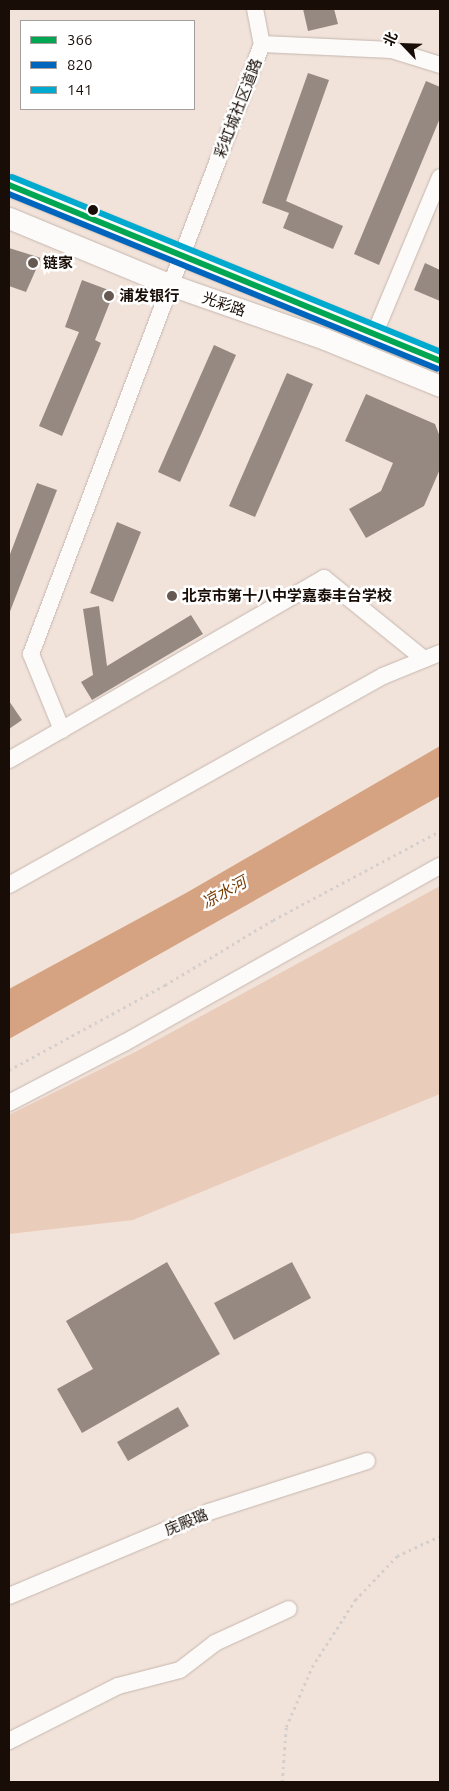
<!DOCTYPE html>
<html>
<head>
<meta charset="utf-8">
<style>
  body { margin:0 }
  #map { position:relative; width:449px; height:1791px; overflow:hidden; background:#f2e3da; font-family:Ubuntu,"Noto Sans SC",sans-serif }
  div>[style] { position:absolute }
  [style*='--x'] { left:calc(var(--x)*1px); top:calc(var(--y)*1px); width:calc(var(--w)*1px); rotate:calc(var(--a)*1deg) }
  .green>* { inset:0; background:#eaccba }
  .water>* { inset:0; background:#d5a381 }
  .building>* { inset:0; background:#958981 }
  .path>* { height:2.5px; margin-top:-1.25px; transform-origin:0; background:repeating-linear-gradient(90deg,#d4cfcc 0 2.5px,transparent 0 6.5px) }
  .roads { filter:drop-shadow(0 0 1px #c4b7af) drop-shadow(0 0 1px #c4b7af) }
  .minor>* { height:16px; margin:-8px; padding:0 8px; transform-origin:8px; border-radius:8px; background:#fdfbf9 }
  .major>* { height:21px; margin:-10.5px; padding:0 10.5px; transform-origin:10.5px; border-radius:10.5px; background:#fdfbf9 }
  .bus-1>* { height:6px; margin:-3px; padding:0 3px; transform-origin:3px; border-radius:3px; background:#00a651 }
  .bus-2>* { height:6px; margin:-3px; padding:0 3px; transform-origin:3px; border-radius:3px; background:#0065bd }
  .bus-3>* { height:6px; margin:-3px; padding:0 3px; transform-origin:3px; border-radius:3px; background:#00a9ce }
  .dots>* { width:14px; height:14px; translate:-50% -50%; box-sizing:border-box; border:2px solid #fff; border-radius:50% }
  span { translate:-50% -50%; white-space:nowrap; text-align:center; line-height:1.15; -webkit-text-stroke:5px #fff; paint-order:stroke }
  .street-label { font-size:15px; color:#190e07 }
  .poi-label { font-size:15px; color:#190e07; font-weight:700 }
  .left { translate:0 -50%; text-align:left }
  .water-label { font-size:16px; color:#793c02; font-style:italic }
  .frame { position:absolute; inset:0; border:10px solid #190e07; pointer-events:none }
  .legend { position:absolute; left:20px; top:20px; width:175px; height:90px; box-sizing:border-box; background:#fff; border:1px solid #a39f9c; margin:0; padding:6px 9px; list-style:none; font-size:15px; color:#190e07 }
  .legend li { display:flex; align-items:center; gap:10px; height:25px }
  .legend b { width:25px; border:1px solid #a39f9c }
  .north { position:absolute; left:379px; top:20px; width:50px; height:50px; -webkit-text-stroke:4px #fff; paint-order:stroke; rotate:294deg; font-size:14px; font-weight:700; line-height:20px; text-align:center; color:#190e07 }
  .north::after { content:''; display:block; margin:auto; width:18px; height:22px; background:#190e07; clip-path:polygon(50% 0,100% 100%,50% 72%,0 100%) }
</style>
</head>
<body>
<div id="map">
  <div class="green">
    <div style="clip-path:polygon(440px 886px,440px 1094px,133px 1220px,9px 1234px,9px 1115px,137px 1051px)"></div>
  </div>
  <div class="water">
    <div style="clip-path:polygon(440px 746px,440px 796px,9px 1039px,9px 989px,186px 893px)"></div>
  </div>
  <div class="building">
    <div style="clip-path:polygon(303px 9px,334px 9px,338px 24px,308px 31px)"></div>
    <div style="clip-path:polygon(308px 73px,329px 80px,286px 201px,343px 226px,333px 249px,283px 228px,289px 213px,262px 203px)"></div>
    <div style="clip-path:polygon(426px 81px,440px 87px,440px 118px,379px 265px,354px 254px)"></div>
    <div style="clip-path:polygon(9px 248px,41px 258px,26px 292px,9px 286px)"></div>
    <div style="clip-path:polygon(425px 263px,440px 270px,440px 301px,414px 290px)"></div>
    <div style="clip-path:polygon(82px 280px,114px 292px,95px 340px,101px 343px,62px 436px,39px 426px,79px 332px,65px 327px)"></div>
    <div style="clip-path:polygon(214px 345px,236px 355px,180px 482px,158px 472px)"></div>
    <div style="clip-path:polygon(287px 373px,313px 384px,255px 517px,229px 506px)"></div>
    <div style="clip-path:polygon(366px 394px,435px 424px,440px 437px,440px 469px,424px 506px,366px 538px,349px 509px,381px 491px,393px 463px,345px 441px)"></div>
    <div style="clip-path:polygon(37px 483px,57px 490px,9px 614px,9px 557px)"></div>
    <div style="clip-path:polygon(117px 522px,141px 532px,113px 602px,90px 593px)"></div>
    <div style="clip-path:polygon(99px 606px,107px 666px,191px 615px,203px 634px,92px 700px,81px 682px,93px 675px,83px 609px)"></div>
    <div style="clip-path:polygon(9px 701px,22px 720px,9px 729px)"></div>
    <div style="clip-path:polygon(167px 1262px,220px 1354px,82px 1433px,57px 1389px,93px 1369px,66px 1321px)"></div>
    <div style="clip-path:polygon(292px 1262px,311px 1298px,234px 1340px,214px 1303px)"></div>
    <div style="clip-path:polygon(178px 1407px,189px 1426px,128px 1461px,117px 1442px)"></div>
  </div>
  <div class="path">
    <div style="--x:9;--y:1070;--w:178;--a:-28.6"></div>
    <div style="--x:165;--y:985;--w:126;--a:-31"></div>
    <div style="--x:273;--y:920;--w:189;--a:-28.1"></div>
    <div style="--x:282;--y:1782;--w:55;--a:-85.8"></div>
    <div style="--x:286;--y:1727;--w:65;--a:-66.6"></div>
    <div style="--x:312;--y:1667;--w:80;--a:-57.3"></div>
    <div style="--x:355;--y:1600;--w:61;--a:-46.3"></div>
    <div style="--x:397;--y:1556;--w:47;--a:-24.9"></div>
  </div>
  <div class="roads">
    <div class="minor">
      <div style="--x:255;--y:9;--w:36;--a:79"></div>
      <div style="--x:374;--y:335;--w:171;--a:-67.3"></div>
      <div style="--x:62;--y:730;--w:82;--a:-112.2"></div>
      <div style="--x:31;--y:654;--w:652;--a:-69.26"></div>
      <div style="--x:262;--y:44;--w:130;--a:2.6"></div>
      <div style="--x:392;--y:50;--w:50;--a:17.4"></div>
      <div style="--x:9;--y:760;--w:364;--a:-30"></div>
      <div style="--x:324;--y:578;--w:129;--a:39"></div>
      <div style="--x:9;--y:885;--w:428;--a:-29.2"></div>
      <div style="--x:383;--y:676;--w:61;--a:-22"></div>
      <div style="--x:9;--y:1103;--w:130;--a:-27.6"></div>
      <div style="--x:124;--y:1043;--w:362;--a:-29.3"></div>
      <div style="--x:9;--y:1596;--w:217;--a:-22.8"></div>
      <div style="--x:209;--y:1512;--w:166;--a:-17.9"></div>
      <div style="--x:9;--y:1741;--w:122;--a:-26.8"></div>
      <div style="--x:118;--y:1686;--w:64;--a:-14.5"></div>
      <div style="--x:180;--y:1670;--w:44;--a:-37.6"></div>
      <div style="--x:215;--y:1643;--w:81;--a:-24.7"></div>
    </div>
    <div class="major">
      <div style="--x:9;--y:185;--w:466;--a:22.2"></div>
      <div style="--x:9;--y:218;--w:175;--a:22.5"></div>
      <div style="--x:171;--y:285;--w:163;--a:19.3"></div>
      <div style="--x:325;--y:339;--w:124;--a:22.2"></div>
    </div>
  </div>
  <div class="bus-1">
    <div style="--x:9;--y:185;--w:466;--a:22.2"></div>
  </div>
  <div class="bus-2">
    <div style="--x:9;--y:194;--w:462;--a:22.2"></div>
  </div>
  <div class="bus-3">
    <div style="--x:12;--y:177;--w:462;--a:22.2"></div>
  </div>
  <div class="dots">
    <div style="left:93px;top:210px;background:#190e07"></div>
    <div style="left:33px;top:263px;background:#655951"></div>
    <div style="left:109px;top:296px;background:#655951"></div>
    <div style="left:172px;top:596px;background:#655951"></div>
  </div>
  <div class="street-label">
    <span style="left:238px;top:108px;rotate:-69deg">彩虹城社区道路</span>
    <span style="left:224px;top:304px;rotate:19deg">光彩路</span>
    <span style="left:186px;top:1522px;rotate:-22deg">庑殿璐</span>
  </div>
  <div class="poi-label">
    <span class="left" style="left:43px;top:263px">链家</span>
    <span class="left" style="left:119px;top:296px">浦发银行</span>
    <span class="left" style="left:182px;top:596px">北京市第十八中学嘉泰丰台学校</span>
  </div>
  <div class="water-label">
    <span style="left:224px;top:892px;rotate:-29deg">凉水河</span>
  </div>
  <div class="frame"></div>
  <ul class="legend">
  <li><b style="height:6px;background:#00a651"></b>366</li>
  <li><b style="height:6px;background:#0065bd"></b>820</li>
  <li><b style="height:6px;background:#00a9ce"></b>141</li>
  </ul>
  <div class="north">北</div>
</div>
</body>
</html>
